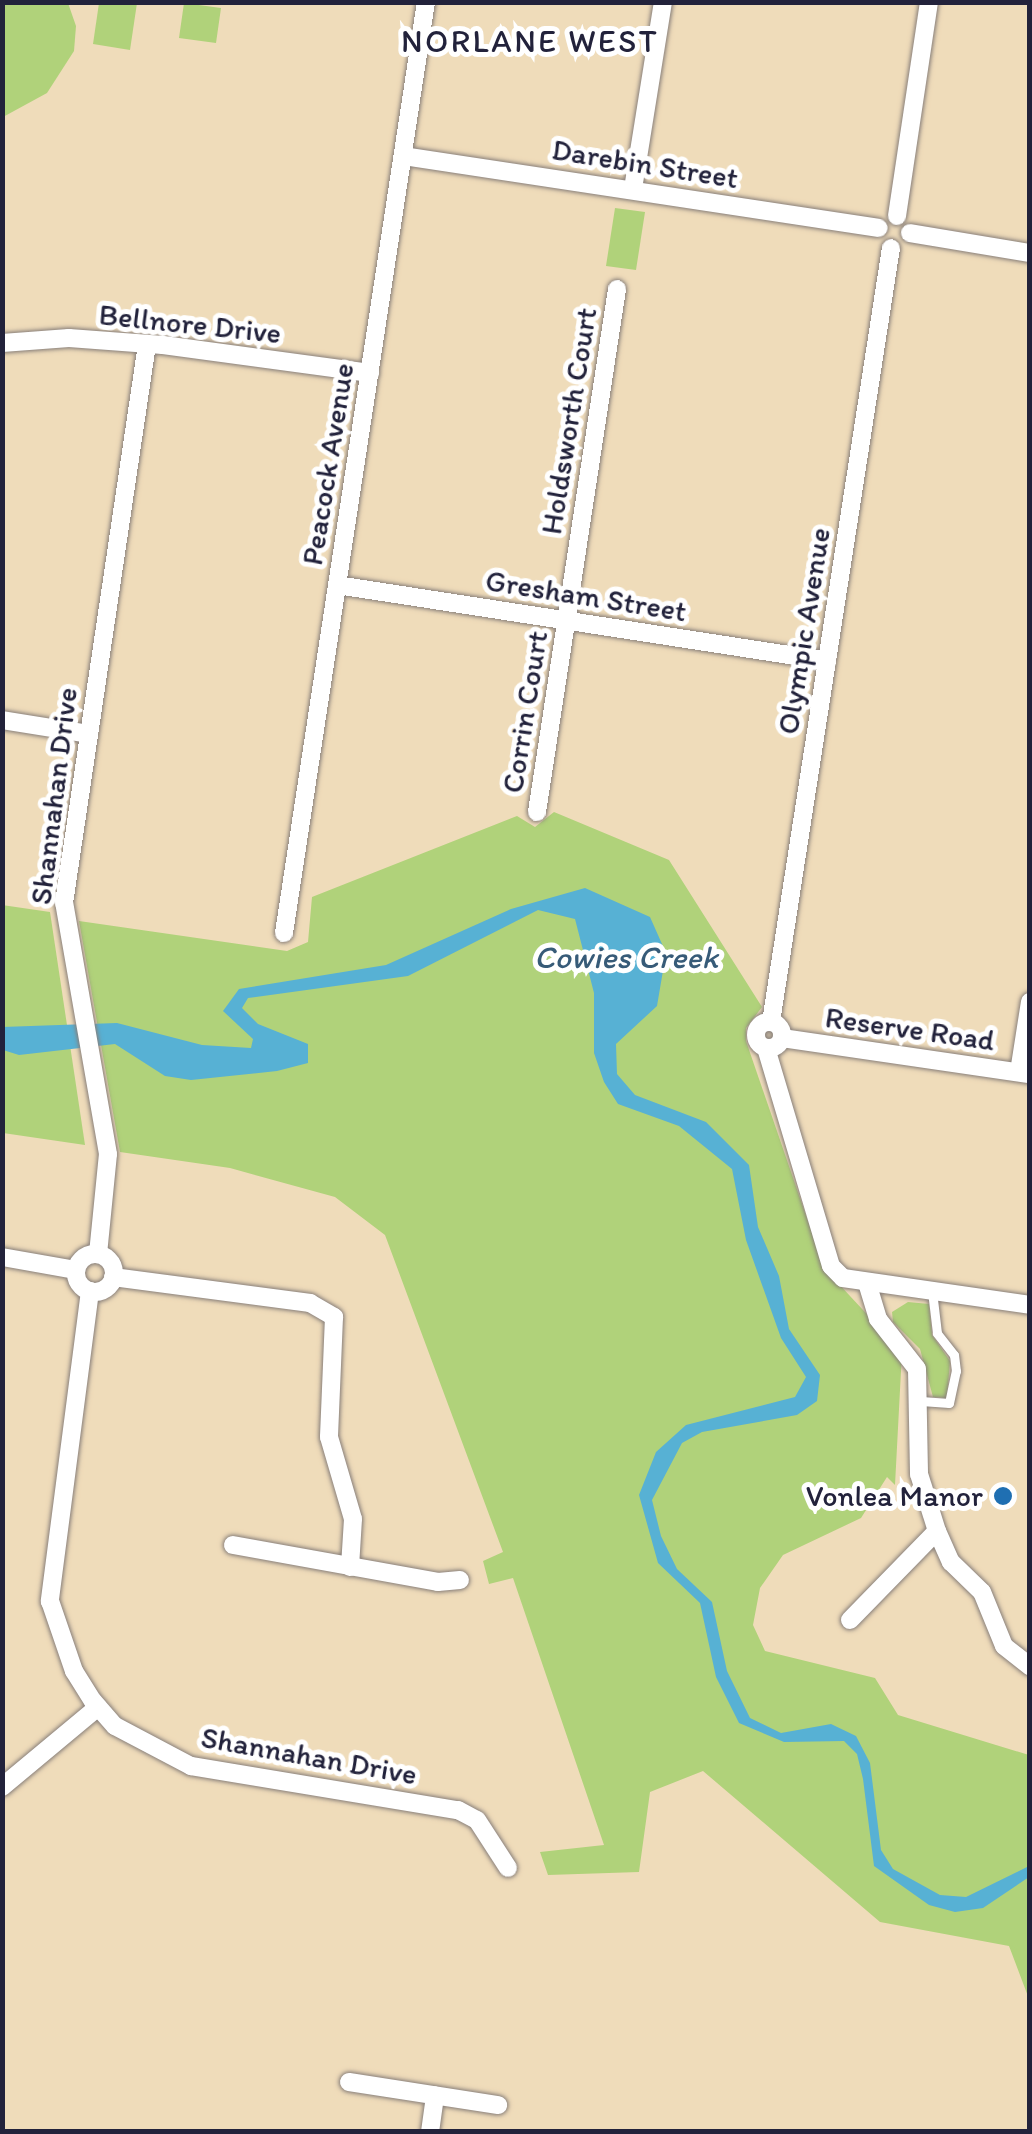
<!DOCTYPE html>
<html>
<head>
<meta charset="utf-8">
<style>
  body { margin:0 }
  #map { position:relative; width:1032px; height:2134px; overflow:hidden; background:#efdcba; font-family:Itim,sans-serif }
  div>[style] { position:absolute }
  [style*='--x'] { left:calc(var(--x)*1px); top:calc(var(--y)*1px); width:calc(var(--w)*1px); rotate:calc(var(--a)*1deg) }
  .green>* { inset:0; background:#b0d27a }
  .water>* { inset:0; background:#57b1d4 }
  .roads { filter:drop-shadow(0 0 2px #887f7a) drop-shadow(0 0 2px #887f7a) }
  .lane>* { height:9px; margin:-4.5px; padding:0 4.5px; transform-origin:4.5px; border-radius:4.5px; background:#fff }
  .street>* { height:18px; margin:-9px; padding:0 9px; transform-origin:9px; border-radius:9px; background:#fff }
  .street>.ring { margin:-9px; padding:0; box-sizing:content-box; background:none; border:18px solid #fff; border-radius:50% }
  .dots>* { width:28px; height:28px; translate:-50% -50%; box-sizing:border-box; border:5px solid #fff; border-radius:50% }
  span { translate:-50% -50%; white-space:nowrap; text-align:center; line-height:1.15; -webkit-text-stroke:10px #fff; paint-order:stroke }
  .street-label { font-size:30px; color:#22223b }
  .poi-label { font-size:30px; color:#22223b }
  .right { translate:-100% -50%; text-align:right }
  .neighbourhood-label { font-size:32px; color:#22223b; letter-spacing:2.5px }
  .water-label { font-size:32px; color:#375b78; font-style:italic }
  .frame { position:absolute; inset:0; border:5px solid #22223b; pointer-events:none }
</style>
</head>
<body>
<div id="map">
  <div class="green">
    <div style="clip-path:polygon(3px 2px,68px 3px,76px 26px,74px 51px,47px 93px,3px 117px)"></div>
    <div style="clip-path:polygon(99px 3px,137px 3px,130px 50px,93px 44px)"></div>
    <div style="clip-path:polygon(184px 3px,221px 8px,216px 43px,179px 38px)"></div>
    <div style="clip-path:polygon(615px 208px,645px 212px,636px 270px,606px 266px)"></div>
    <div style="clip-path:polygon(554px 812px,669px 860px,762px 1007px,746px 1028px,746px 1041px,824px 1268px,902px 1352px,895px 1485px,887px 1477px,861px 1518px,783px 1555px,760px 1588px,753px 1625px,765px 1651px,875px 1678px,898px 1715px,1029px 1755px,1029px 1999px,1009px 1946px,880px 1922px,703px 1771px,650px 1792px,639px 1872px,548px 1875px,540px 1852px,604px 1845px,513px 1578px,489px 1584px,483px 1561px,503px 1552px,385px 1235px,335px 1197px,230px 1168px,120px 1152px,79px 921px,287px 951px,308px 942px,312px 897px,517px 816px,535px 827px)"></div>
    <div style="clip-path:polygon(2px 905px,50px 912px,85px 1145px,3px 1133px)"></div>
    <div style="clip-path:polygon(908px 1302px,929px 1304px,932px 1335px,950px 1361px,947px 1398px,933px 1397px,920px 1349px,893px 1322px,892px 1312px)"></div>
  </div>
  <div class="water">
    <div style="clip-path:polygon(585px 888px,650px 917px,666px 953px,657px 1006px,616px 1044px,617px 1074px,635px 1095px,706px 1122px,749px 1165px,758px 1227px,779px 1276px,789px 1329px,820px 1375px,817px 1401px,797px 1415px,702px 1432px,682px 1443px,652px 1500px,661px 1536px,677px 1569px,712px 1602px,727px 1671px,750px 1718px,781px 1733px,831px 1724px,856px 1736px,870px 1763px,881px 1850px,893px 1869px,940px 1895px,966px 1897px,1029px 1866px,1029px 1877px,983px 1908px,955px 1912px,929px 1905px,874px 1866px,863px 1779px,857px 1754px,844px 1741px,784px 1742px,739px 1723px,716px 1677px,700px 1603px,658px 1563px,639px 1495px,656px 1452px,686px 1425px,795px 1397px,806px 1377px,781px 1338px,746px 1240px,732px 1169px,679px 1126px,618px 1104px,604px 1082px,594px 1053px,594px 993px,575px 919px,538px 910px,408px 976px,248px 998px,242px 1008px,258px 1024px,308px 1044px,308px 1063px,277px 1071px,191px 1080px,165px 1076px,115px 1044px,19px 1055px,3px 1050px,2px 1027px,117px 1023px,202px 1045px,251px 1048px,253px 1039px,223px 1011px,239px 989px,386px 965px,511px 909px)"></div>
  </div>
  <div class="roads">
    <div class="lane">
      <div style="--x:921;--y:1401;--w:28;--a:4"></div>
      <div style="--x:949;--y:1403;--w:33;--a:-78"></div>
      <div style="--x:956;--y:1371;--w:16;--a:-97"></div>
      <div style="--x:954;--y:1355;--w:28;--a:-128"></div>
      <div style="--x:937;--y:1333;--w:42;--a:-96.8"></div>
    </div>
    <div class="street">
      <div style="--x:403;--y:156;--w:481;--a:8.6"></div>
      <div style="--x:633;--y:189;--w:189;--a:-80.9"></div>
      <div style="--x:897;--y:216;--w:216;--a:-81.5"></div>
      <div style="--x:910;--y:233;--w:122;--a:9.5"></div>
      <div style="--x:2;--y:343;--w:67;--a:-4.3"></div>
      <div style="--x:69;--y:338;--w:94;--a:4.3"></div>
      <div style="--x:163;--y:345;--w:209;--a:7.7"></div>
      <div style="--x:337;--y:585;--w:496;--a:8.8"></div>
      <div style="--x:2;--y:720;--w:88;--a:9.1"></div>
      <div style="--x:537;--y:812;--w:529;--a:-81.3"></div>
      <div style="--x:284;--y:933;--w:942;--a:-81.33"></div>
      <div class="ring" style="left:756px;top:1022px;width:8px;height:8px"></div>
      <div style="--x:771;--y:1022;--w:783;--a:-81.19"></div>
      <div style="--x:782;--y:1038;--w:251;--a:8.3"></div>
      <div style="--x:766;--y:1048;--w:227;--a:73.4"></div>
      <div style="--x:831;--y:1266;--w:17;--a:45"></div>
      <div style="--x:843;--y:1278;--w:189;--a:8.2"></div>
      <div style="--x:1019;--y:1072;--w:71;--a:-81.1"></div>
      <div class="ring" style="left:76px;top:1254px;width:20px;height:20px"></div>
      <div style="--x:98;--y:1254;--w:100;--a:-84.3"></div>
      <div style="--x:108;--y:1154;--w:255;--a:-99.9"></div>
      <div style="--x:64;--y:903;--w:565;--a:-81.55"></div>
      <div style="--x:2;--y:1257;--w:74;--a:10.1"></div>
      <div style="--x:113;--y:1277;--w:199;--a:7.5"></div>
      <div style="--x:310;--y:1303;--w:28;--a:30"></div>
      <div style="--x:334;--y:1317;--w:120;--a:92.4"></div>
      <div style="--x:329;--y:1437;--w:85;--a:73.7"></div>
      <div style="--x:353;--y:1519;--w:48;--a:93.6"></div>
      <div style="--x:868;--y:1286;--w:34;--a:73"></div>
      <div style="--x:878;--y:1319;--w:63;--a:52"></div>
      <div style="--x:917;--y:1369;--w:105;--a:88.9"></div>
      <div style="--x:919;--y:1474;--w:60;--a:72.5"></div>
      <div style="--x:937;--y:1531;--w:34;--a:66"></div>
      <div style="--x:951;--y:1562;--w:43;--a:44.1"></div>
      <div style="--x:982;--y:1592;--w:58;--a:67.8"></div>
      <div style="--x:1004;--y:1646;--w:33;--a:38"></div>
      <div style="--x:90;--y:1291;--w:313;--a:97.4"></div>
      <div style="--x:50;--y:1601;--w:74;--a:71.1"></div>
      <div style="--x:74;--y:1671;--w:36;--a:58"></div>
      <div style="--x:93;--y:1701;--w:33;--a:49"></div>
      <div style="--x:115;--y:1726;--w:86;--a:27.8"></div>
      <div style="--x:191;--y:1766;--w:271;--a:9.4"></div>
      <div style="--x:458;--y:1810;--w:21;--a:28"></div>
      <div style="--x:477;--y:1820;--w:57;--a:57.1"></div>
      <div style="--x:233;--y:1545;--w:208;--a:10.2"></div>
      <div style="--x:438;--y:1582;--w:22;--a:-5"></div>
      <div style="--x:850;--y:1620;--w:124;--a:-45.7"></div>
      <div style="--x:2;--y:1787;--w:125;--a:-39.8"></div>
      <div style="--x:349;--y:2082;--w:151;--a:8.8"></div>
      <div style="--x:430;--y:2132;--w:37;--a:-82"></div>
    </div>
  </div>
  <div class="dots">
    <div style="left:1003px;top:1496px;background:#1f6fb2"></div>
  </div>
  <div class="street-label">
    <span style="left:645px;top:164px;rotate:9deg">Darebin Street</span>
    <span style="left:190px;top:324px;rotate:6deg">Bellnore Drive</span>
    <span style="left:569px;top:421px;rotate:-81deg">Holdsworth Court</span>
    <span style="left:328px;top:464px;rotate:-81deg">Peacock Avenue</span>
    <span style="left:586px;top:596px;rotate:9deg">Gresham Street</span>
    <span style="left:804px;top:631px;rotate:-81deg">Olympic Avenue</span>
    <span style="left:525px;top:712px;rotate:-81deg">Corrin Court</span>
    <span style="left:54px;top:796px;rotate:-83deg">Shannahan Drive</span>
    <span style="left:910px;top:1029px;rotate:8deg">Reserve Road</span>
    <span style="left:309px;top:1756px;rotate:10deg">Shannahan Drive</span>
  </div>
  <div class="poi-label">
    <span class="right" style="left:983px;top:1496px">Vonlea Manor</span>
  </div>
  <div class="neighbourhood-label">
    <span style="left:530px;top:41px">NORLANE WEST</span>
  </div>
  <div class="water-label">
    <span style="left:626px;top:957px">Cowies Creek</span>
  </div>
  <div class="frame"></div>
</div>
</body>
</html>
